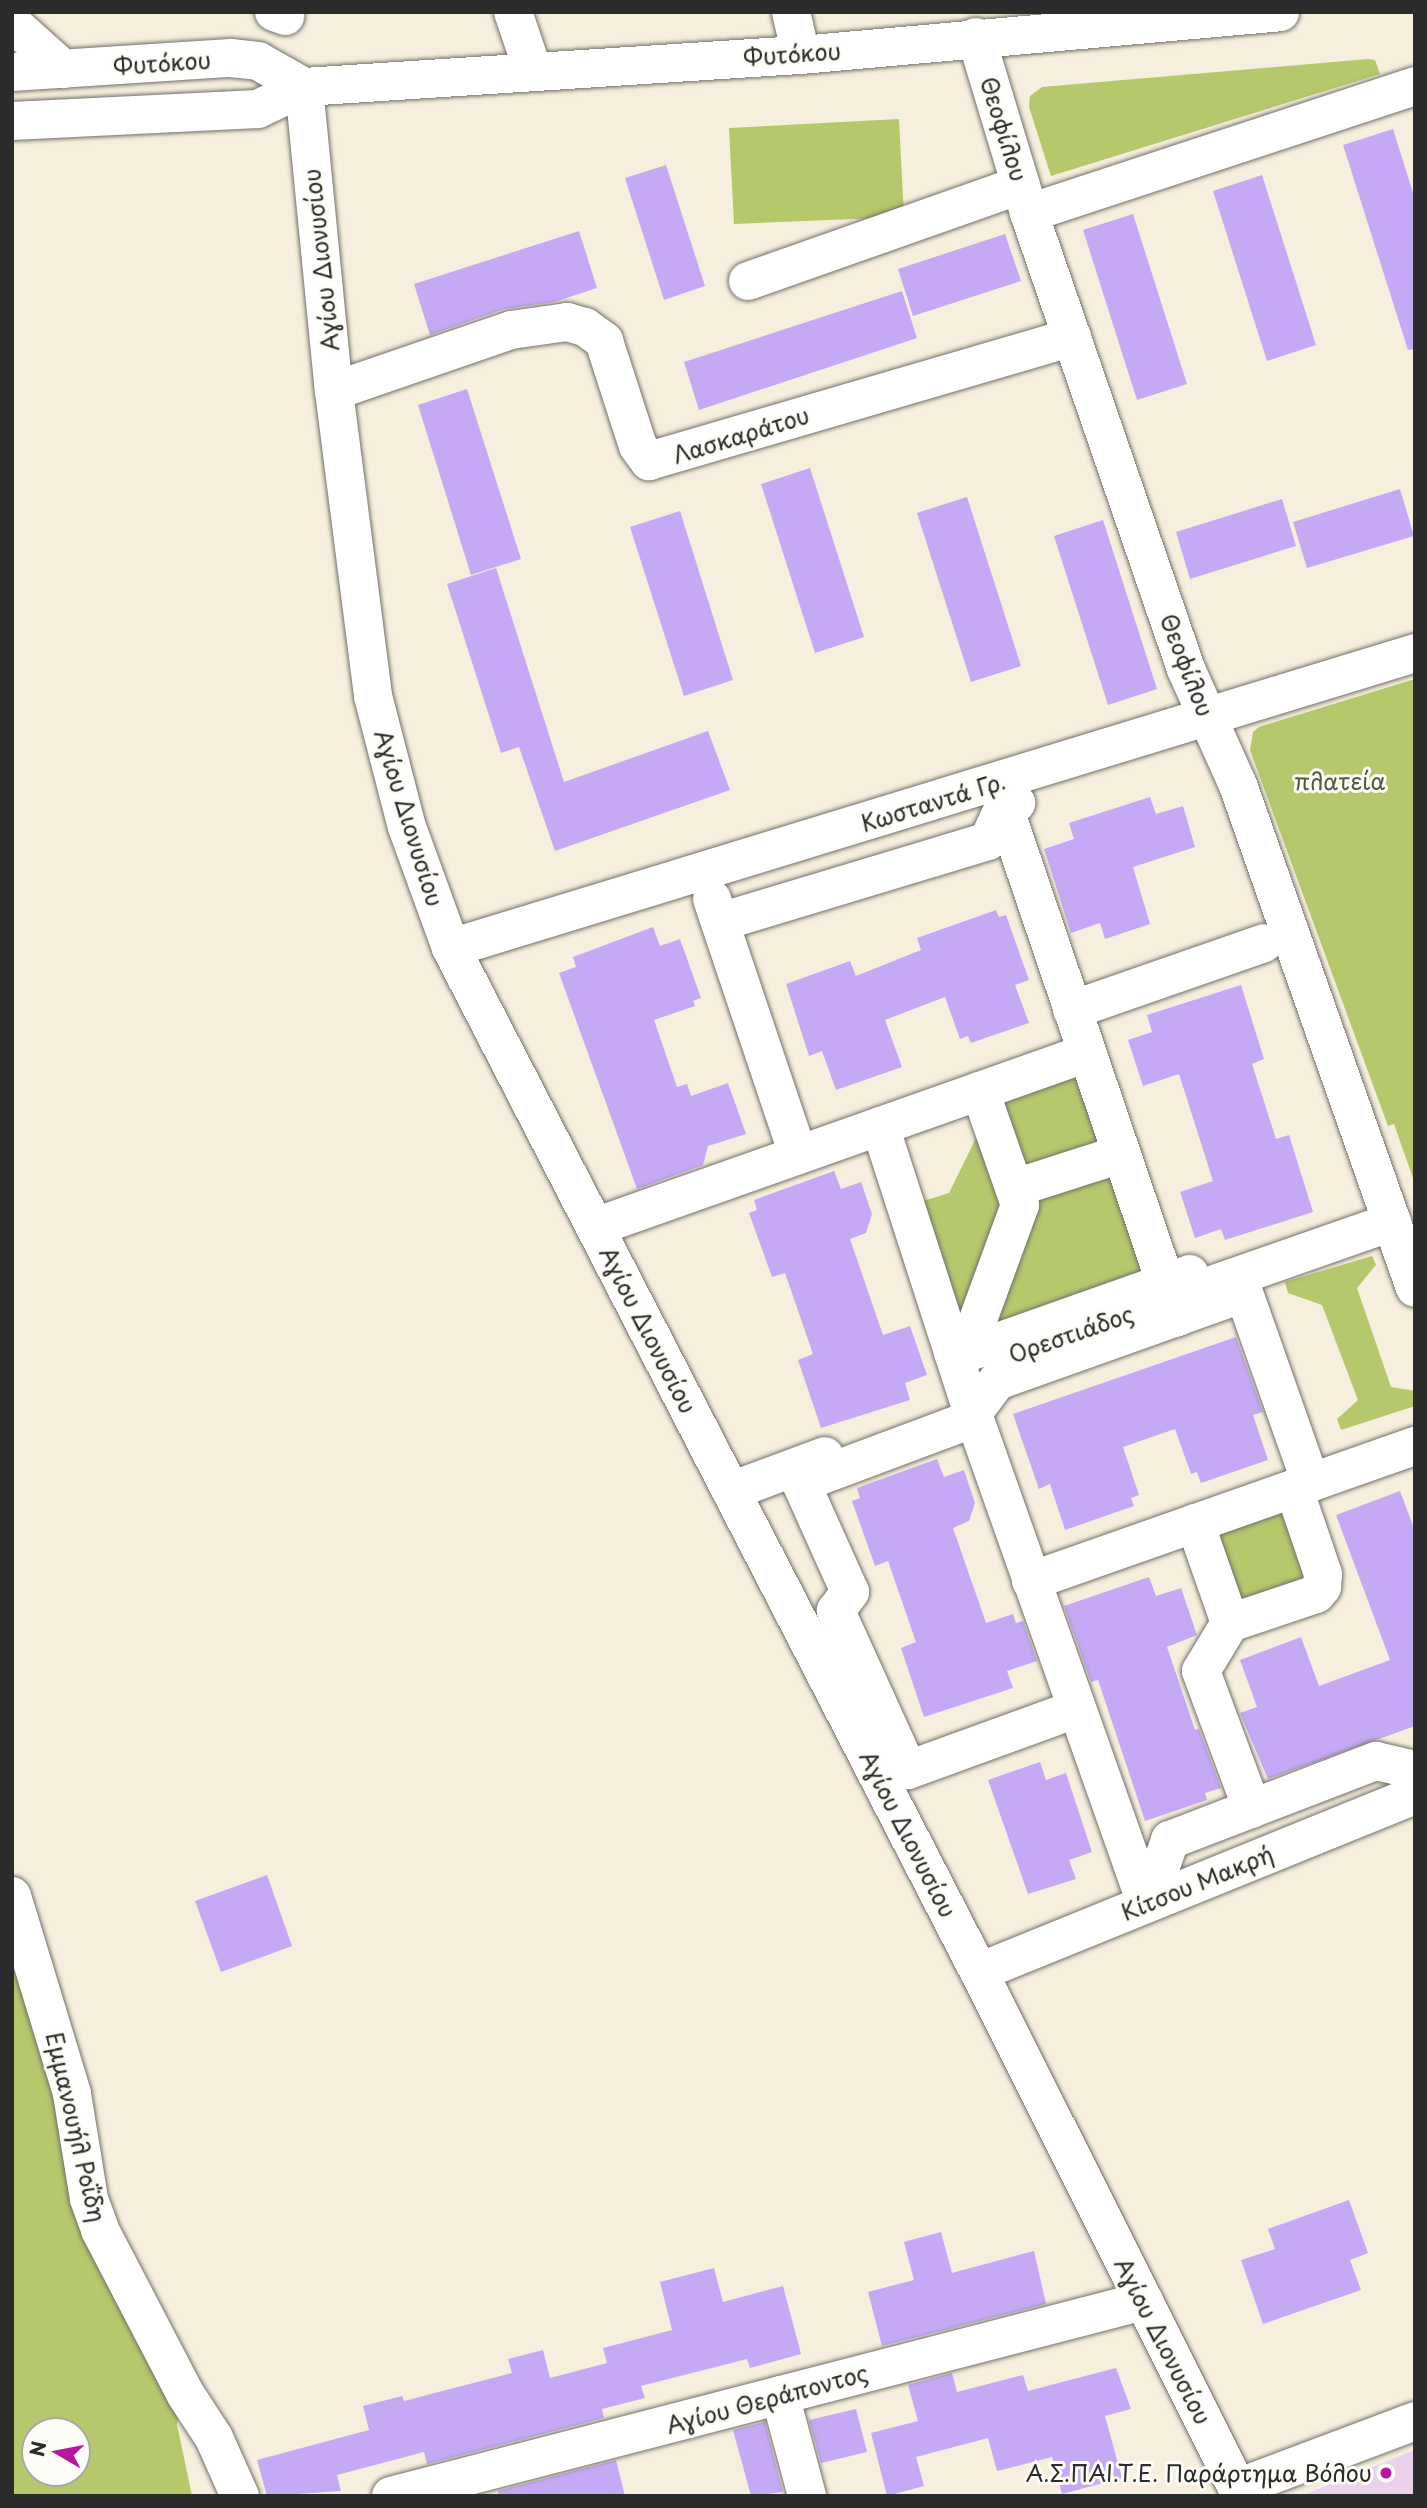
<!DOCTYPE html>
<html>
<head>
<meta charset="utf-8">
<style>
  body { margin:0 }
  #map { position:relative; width:1427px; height:2508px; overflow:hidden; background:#f6efdd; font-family:"Playpen Sans",sans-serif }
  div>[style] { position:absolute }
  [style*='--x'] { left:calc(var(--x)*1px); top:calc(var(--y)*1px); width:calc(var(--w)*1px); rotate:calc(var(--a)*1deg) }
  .built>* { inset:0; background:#ebd1eb }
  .green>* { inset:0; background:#b5c86c }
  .building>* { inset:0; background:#c6a9f4 }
  .roads { filter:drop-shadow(0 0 2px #727069) drop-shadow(0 0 2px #727069) }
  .minor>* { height:38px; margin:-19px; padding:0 19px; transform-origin:19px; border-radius:19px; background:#fff }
  .major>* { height:38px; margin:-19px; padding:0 19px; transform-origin:19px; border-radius:19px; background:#fff }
  .dots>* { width:19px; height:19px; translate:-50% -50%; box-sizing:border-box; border:4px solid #fdfcf7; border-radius:50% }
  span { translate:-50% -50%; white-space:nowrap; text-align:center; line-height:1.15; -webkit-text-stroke:6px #fdfcf7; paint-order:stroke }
  .street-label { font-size:23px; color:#2b2b2b }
  .park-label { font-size:23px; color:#545a3e }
  .poi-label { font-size:23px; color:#2b2b2b }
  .right { translate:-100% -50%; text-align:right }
  .frame { position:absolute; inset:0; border:14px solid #2b2b2b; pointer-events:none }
  .north { position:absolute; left:21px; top:2417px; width:70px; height:70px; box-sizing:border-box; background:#fdfcf7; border:2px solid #a9a8a5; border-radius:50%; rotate:280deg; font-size:19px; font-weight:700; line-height:28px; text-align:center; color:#2b2b2b }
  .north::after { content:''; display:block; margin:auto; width:24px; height:32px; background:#b5179e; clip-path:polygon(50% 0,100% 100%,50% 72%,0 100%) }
</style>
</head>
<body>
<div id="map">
  <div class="built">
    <div style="clip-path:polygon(1415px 2450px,1415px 2496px,1301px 2496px)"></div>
  </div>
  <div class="green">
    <div style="clip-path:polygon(1368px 59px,1375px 60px,1380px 74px,1051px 176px,1029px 107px,1030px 96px,1042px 87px)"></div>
    <div style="clip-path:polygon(899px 119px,904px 217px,734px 224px,729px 128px)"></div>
    <div style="clip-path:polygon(1415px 679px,1415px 1184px,1394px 1124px,1388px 1126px,1250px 750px,1253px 732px,1259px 727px)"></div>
    <div style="clip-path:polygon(1075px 1069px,1101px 1145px,1021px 1172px,995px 1096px)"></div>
    <div style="clip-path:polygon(979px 1132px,1003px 1203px,960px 1329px,920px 1202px,949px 1193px)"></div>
    <div style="clip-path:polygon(1110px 1173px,1148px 1282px,984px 1339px,1035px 1197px)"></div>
    <div style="clip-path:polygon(1372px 1256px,1376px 1265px,1357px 1288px,1391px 1387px,1415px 1391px,1415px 1406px,1341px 1430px,1337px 1419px,1358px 1400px,1322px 1305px,1288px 1293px,1285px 1282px)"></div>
    <div style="clip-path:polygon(1287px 1499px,1317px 1584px,1234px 1614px,1204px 1528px)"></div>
    <div style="clip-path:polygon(evenodd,12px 1908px,68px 2107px,180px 2408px,177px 2424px,192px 2496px,12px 2496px,12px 1908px,35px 2431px,77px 2431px,77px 2473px,35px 2473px,35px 2431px)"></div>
  </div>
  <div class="building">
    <div style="clip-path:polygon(1393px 129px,1415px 199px,1415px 349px,1408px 350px,1343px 145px)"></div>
    <div style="clip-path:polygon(666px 165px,705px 286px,664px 300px,625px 178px)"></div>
    <div style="clip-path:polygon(1262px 175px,1316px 345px,1267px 361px,1213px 191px)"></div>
    <div style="clip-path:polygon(1133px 214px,1187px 384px,1137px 400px,1083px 230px)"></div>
    <div style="clip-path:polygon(579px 231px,597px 288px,554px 302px,504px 309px,430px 335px,414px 284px)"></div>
    <div style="clip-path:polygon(1005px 234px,1021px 281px,913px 316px,898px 269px)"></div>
    <div style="clip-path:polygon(902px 291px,917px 338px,699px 410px,684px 362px)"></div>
    <div style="clip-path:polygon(467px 389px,521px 559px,471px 575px,418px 405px)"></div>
    <div style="clip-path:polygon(810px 468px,864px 637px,815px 653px,761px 484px)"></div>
    <div style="clip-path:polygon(1400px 489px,1414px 536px,1307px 568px,1293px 522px)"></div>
    <div style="clip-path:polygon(967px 497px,1021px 666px,971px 682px,917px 513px)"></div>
    <div style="clip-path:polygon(1282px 499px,1296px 546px,1190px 579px,1176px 532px)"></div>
    <div style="clip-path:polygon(680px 511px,733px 680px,684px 696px,630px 527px)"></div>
    <div style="clip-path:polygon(1103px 520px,1157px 689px,1108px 705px,1054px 536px)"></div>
    <div style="clip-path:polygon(496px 568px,564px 782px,708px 731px,730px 790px,555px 851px,519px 747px,501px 753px,447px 584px)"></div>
    <div style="clip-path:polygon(1150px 797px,1156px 814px,1183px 806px,1195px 847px,1133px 867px,1150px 924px,1105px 939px,1100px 923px,1071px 933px,1044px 849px,1074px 839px,1069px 823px)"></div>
    <div style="clip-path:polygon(996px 910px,999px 917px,1006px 915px,1029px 980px,1015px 985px,1029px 1023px,971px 1043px,968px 1036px,960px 1039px,945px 997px,885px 1020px,902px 1067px,836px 1090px,822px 1051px,809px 1056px,786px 984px,850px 961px,856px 976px,921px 950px,917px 938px)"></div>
    <div style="clip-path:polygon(653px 927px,660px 946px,680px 939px,701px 998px,693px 1001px,695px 1006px,654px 1020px,677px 1087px,687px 1084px,691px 1096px,728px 1083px,746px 1134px,708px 1146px,703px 1165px,637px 1189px,559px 973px,576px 967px,573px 957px)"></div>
    <div style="clip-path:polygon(1241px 985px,1264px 1059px,1252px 1064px,1276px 1139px,1289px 1135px,1313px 1212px,1225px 1240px,1221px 1229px,1195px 1238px,1180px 1192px,1213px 1181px,1179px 1074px,1143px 1086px,1128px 1040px,1152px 1032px,1147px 1015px)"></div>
    <div style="clip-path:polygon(834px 1171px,841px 1189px,861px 1182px,872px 1214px,866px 1233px,850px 1239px,883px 1335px,910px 1326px,927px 1375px,905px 1383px,910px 1400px,821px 1428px,798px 1360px,813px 1354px,785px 1273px,772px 1277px,749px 1213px,757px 1210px,754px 1200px)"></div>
    <div style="clip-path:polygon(1236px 1337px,1263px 1412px,1253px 1415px,1268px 1460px,1201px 1483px,1197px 1472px,1191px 1474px,1175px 1429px,1123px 1447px,1139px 1495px,1131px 1498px,1134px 1506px,1065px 1530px,1050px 1484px,1039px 1489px,1013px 1414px)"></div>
    <div style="clip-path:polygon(937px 1459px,944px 1477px,964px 1470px,975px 1503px,969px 1521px,953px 1528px,986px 1623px,1013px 1614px,1016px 1623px,1023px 1621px,1037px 1661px,1007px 1671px,1013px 1688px,924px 1717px,901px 1648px,916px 1642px,888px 1561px,875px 1566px,852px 1501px,860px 1498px,857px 1488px)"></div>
    <div style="clip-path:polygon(1400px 1491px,1415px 1531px,1415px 1726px,1268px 1779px,1240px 1713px,1257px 1707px,1240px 1660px,1301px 1637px,1319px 1686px,1390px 1660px,1336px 1515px)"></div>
    <div style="clip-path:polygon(1149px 1577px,1156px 1596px,1181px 1588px,1197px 1635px,1167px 1647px,1195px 1730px,1199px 1729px,1221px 1788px,1205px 1793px,1207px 1800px,1145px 1821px,1098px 1680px,1091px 1682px,1064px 1606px)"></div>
    <div style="clip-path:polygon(1040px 1762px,1046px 1780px,1066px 1773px,1092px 1852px,1069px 1860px,1076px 1879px,1028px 1894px,988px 1780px)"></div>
    <div style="clip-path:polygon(267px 1875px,292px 1946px,221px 1972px,195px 1901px)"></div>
    <div style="clip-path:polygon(1349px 2200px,1368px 2253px,1350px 2260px,1361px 2290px,1263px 2324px,1241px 2260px,1275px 2249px,1268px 2229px)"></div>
    <div style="clip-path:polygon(941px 2232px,952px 2273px,1034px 2251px,1046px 2304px,882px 2346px,868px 2292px,914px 2280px,904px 2242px)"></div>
    <div style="clip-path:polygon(714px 2268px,723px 2302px,783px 2286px,801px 2354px,750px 2368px,747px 2359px,641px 2386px,645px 2398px,602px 2409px,604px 2418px,427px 2464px,424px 2452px,337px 2475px,341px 2491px,267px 2496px,257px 2460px,369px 2430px,363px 2406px,402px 2396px,404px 2401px,512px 2373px,508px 2359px,543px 2350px,550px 2378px,607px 2363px,603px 2348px,672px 2330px,660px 2282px)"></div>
    <div style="clip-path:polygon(1116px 2368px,1131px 2409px,1105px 2416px,1122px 2478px,1062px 2494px,1052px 2457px,997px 2471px,988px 2438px,916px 2457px,924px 2486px,887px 2496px,871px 2433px,918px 2421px,908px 2385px,952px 2373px,957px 2392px,1023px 2375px,1028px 2391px)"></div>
    <div style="clip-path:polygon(856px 2409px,867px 2452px,821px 2463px,809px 2420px)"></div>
    <div style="clip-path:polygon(765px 2422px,783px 2492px,751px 2496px,733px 2430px)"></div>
    <div style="clip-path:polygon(616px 2460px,625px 2496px,499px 2496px,498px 2491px)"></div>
  </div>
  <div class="roads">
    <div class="minor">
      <div style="--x:274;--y:12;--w:12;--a:20"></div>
      <div style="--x:513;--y:12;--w:62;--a:71.3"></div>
      <div style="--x:791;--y:12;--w:44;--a:76.9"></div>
      <div style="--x:976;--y:37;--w:184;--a:73.2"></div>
      <div style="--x:1029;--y:213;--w:482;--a:71"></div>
      <div style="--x:1186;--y:669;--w:127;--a:65.9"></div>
      <div style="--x:1238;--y:785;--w:533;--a:70.61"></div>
      <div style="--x:304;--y:87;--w:498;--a:-3.7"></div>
      <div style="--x:801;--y:55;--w:481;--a:-5.1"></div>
      <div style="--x:1029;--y:213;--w:406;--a:-18.2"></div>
      <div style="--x:748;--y:281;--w:289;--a:-19.4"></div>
      <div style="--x:334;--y:391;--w:187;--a:-19"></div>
      <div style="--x:511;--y:330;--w:57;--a:-8.1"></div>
      <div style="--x:567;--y:322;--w:19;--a:16"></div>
      <div style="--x:585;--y:327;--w:24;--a:36"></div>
      <div style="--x:604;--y:341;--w:110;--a:72.1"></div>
      <div style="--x:638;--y:446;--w:19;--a:54"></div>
      <div style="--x:649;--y:461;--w:441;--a:-16.3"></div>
      <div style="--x:1004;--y:807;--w:539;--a:71.26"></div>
      <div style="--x:712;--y:899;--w:270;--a:71.4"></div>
      <div style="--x:720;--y:922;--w:280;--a:-16.8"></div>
      <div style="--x:988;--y:841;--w:38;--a:-65"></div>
      <div style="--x:1004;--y:807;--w:13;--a:-18"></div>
      <div style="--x:451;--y:948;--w:1008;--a:-17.01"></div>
      <div style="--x:1072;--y:1010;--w:203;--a:-19.2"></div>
      <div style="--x:880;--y:1126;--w:303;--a:72.1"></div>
      <div style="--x:973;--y:1414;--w:519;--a:70.52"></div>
      <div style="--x:1015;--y:1188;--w:111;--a:-17.8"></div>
      <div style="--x:595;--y:1227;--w:522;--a:-19.48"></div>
      <div style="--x:1209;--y:1286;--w:194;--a:-19.3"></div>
      <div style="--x:953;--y:1353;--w:16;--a:-22"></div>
      <div style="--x:968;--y:1347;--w:151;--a:-69.9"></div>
      <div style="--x:1020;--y:1205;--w:121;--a:-109.3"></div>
      <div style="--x:955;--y:1357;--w:249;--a:-19.5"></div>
      <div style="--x:731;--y:1491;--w:100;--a:-20.4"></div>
      <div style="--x:1195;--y:1523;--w:106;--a:70.7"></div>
      <div style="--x:1230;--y:1623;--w:56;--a:121.1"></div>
      <div style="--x:1201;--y:1671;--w:147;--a:69.7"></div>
      <div style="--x:1031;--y:1581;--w:407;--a:-19.4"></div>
      <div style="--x:1230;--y:1623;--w:91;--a:-18.6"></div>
      <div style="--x:1316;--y:1594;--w:9;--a:-49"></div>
      <div style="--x:1322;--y:1587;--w:13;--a:-86"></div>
      <div style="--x:1323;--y:1574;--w:90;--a:-108.8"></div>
      <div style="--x:1076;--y:1709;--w:179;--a:160"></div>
      <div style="--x:908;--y:1770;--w:175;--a:-114.4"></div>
      <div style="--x:836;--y:1611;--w:24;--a:-54"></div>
      <div style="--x:850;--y:1592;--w:120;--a:-114.2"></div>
      <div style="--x:801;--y:1483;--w:177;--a:-20.5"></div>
      <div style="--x:967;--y:1421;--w:50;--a:-53.1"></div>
      <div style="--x:997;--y:1381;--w:262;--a:-19.6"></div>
      <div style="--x:1244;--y:1293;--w:201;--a:70.6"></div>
      <div style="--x:1138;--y:1879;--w:24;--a:-24"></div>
      <div style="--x:1160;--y:1869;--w:31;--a:-71"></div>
      <div style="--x:1170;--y:1840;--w:221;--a:-21"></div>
      <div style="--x:1376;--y:1761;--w:40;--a:13"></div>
      <div style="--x:12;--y:1896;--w:207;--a:73.1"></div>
      <div style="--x:72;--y:2094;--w:106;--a:80.8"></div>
      <div style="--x:89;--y:2199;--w:33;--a:70"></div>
      <div style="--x:100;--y:2230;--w:186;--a:62.5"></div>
      <div style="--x:186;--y:2395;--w:51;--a:56.9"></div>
      <div style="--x:214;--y:2438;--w:64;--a:65.9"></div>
      <div style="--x:979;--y:1972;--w:471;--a:-22.1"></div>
      <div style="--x:780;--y:2395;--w:105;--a:75"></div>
      <div style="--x:1237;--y:2488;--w:190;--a:-20.6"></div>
      <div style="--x:391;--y:2496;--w:778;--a:-14.52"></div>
    </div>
    <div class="major">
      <div style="--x:12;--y:23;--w:69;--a:42"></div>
      <div style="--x:12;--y:72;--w:219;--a:-3.7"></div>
      <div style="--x:231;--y:58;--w:27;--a:6"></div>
      <div style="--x:258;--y:61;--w:53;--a:29.5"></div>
      <div style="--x:304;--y:87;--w:305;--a:84.4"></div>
      <div style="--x:334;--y:391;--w:307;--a:82.7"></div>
      <div style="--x:373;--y:696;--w:135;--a:75.5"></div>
      <div style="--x:407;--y:827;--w:129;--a:70"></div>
      <div style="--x:451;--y:948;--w:1152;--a:62.72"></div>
      <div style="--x:979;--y:1972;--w:586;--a:63.43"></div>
      <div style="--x:12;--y:121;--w:246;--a:-2.8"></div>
      <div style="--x:258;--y:109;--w:51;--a:-25.6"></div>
    </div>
  </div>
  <div class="dots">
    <div style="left:1386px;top:2473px;background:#b5179e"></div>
  </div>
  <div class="street-label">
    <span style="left:792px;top:54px;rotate:-4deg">Φυτόκου</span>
    <span style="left:162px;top:63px;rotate:-4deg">Φυτόκου</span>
    <span style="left:1004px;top:129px;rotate:73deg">Θεοφίλου</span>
    <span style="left:321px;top:260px;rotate:-96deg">Αγίου Διονυσίου</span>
    <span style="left:741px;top:435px;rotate:-17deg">Λασκαράτου</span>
    <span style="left:1187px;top:665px;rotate:69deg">Θεοφίλου</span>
    <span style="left:933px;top:802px;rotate:-17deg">Κωσταντά Γρ.</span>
    <span style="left:409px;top:818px;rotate:73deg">Αγίου Διονυσίου</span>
    <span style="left:648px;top:1330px;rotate:63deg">Αγίου Διονυσίου</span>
    <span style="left:1071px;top:1334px;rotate:-19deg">Ορεστιάδος</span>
    <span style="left:908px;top:1834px;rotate:63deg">Αγίου Διονυσίου</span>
    <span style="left:1197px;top:1883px;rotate:-22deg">Κίτσου Μακρή</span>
    <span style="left:76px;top:2127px;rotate:77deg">Εμμανουήλ Ροΐδη</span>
    <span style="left:1163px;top:2341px;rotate:63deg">Αγίου Διονυσίου</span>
    <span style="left:767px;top:2399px;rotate:-15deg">Αγίου Θεράποντος</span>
  </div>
  <div class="park-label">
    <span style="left:1340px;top:781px">πλατεία</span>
  </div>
  <div class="poi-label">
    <span class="right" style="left:1372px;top:2473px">Α.Σ.ΠΑΙ.Τ.Ε. Παράρτημα Βόλου</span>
  </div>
  <div class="frame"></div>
  <div class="north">N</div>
</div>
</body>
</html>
